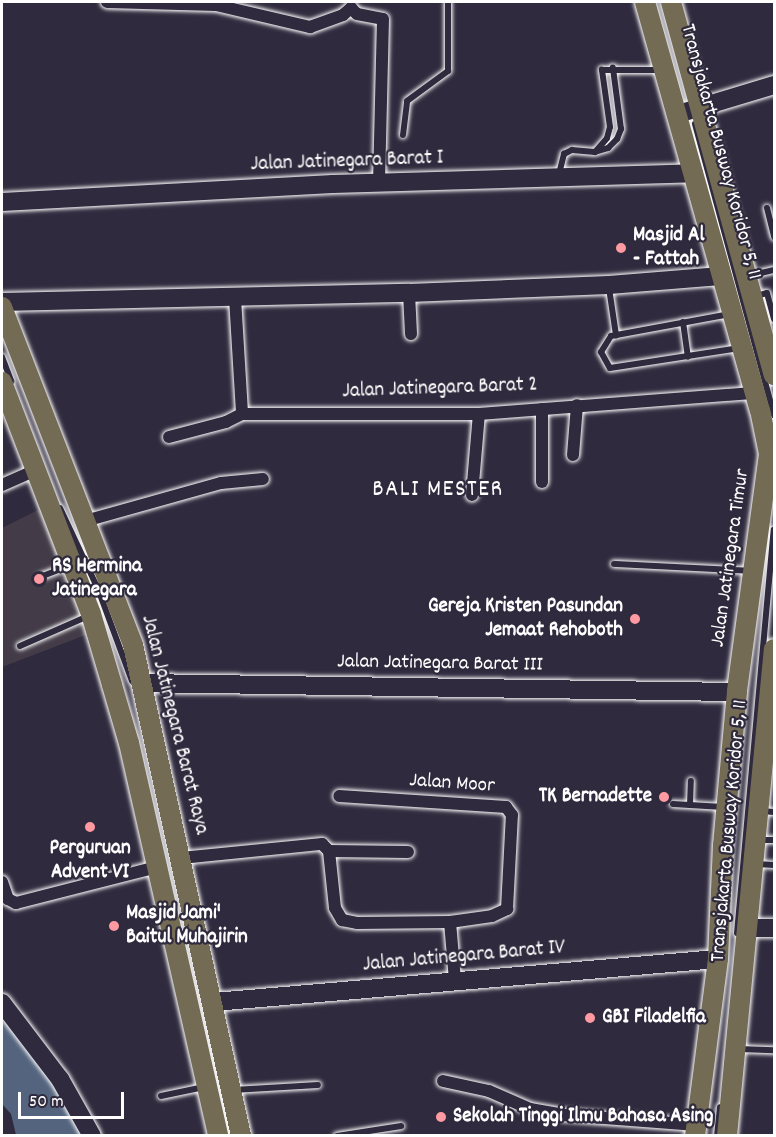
<!DOCTYPE html>
<html>
<head>
<meta charset="utf-8">
<style>
  body { margin:0 }
  #map { position:relative; width:776px; height:1137px; overflow:hidden; background:#2f2a3d; font-family:Dekko,sans-serif }
  div>[style] { position:absolute }
  [style*='--x'] { left:calc(var(--x)*1px); top:calc(var(--y)*1px); width:calc(var(--w)*1px); rotate:calc(var(--a)*1deg) }
  .built>* { inset:0; background:#433c48 }
  .water>* { inset:0; background:#54647e }
  .roads { filter:drop-shadow(0 0 2px #fff) drop-shadow(0 0 2px #fff) }
  .lane>* { height:6px; margin:-3px; padding:0 3px; transform-origin:3px; border-radius:3px; background:#2f2a3d }
  .street>* { height:12px; margin:-6px; padding:0 6px; transform-origin:6px; border-radius:6px; background:#2f2a3d }
  .secondary>* { height:18px; margin:-9px; padding:0 9px; transform-origin:9px; border-radius:9px; background:#2f2a3d }
  .primary>* { height:20px; margin:-10px; padding:0 10px; transform-origin:10px; border-radius:10px; background:#746b55 }
  .dots>* { width:16px; height:16px; translate:-50% -50%; box-sizing:border-box; border:3px solid #2f2a3d; border-radius:50% }
  span { translate:-50% -50%; white-space:nowrap; text-align:center; line-height:1.15; -webkit-text-stroke:4.5px #2f2a3d; paint-order:stroke }
  .street-label { font-size:21px; color:#fff }
  .poi-label { font-size:21px; color:#fff; font-weight:700 }
  .left { translate:0 -50%; text-align:left }
  .right { translate:-100% -50%; text-align:right }
  .quarter-label { font-size:24px; color:#fff; letter-spacing:1.5px }
  .frame { position:absolute; inset:0; border:3px solid #fff; pointer-events:none }
  .scale { position:absolute; left:18px; top:1092px; width:106px; height:27px; box-sizing:border-box; border:3px solid #fff; border-top:0; padding-left:8px; font-size:18px; line-height:21px; white-space:nowrap; color:#fff; -webkit-text-stroke:4px #2f2a3d; paint-order:stroke }
</style>
</head>
<body>
<div id="map">
  <div class="built">
    <div style="clip-path:polygon(48px 505px,96px 631px,2px 667px,2px 528px)"></div>
  </div>
  <div class="water">
    <div style="clip-path:polygon(2px 1010px,33px 1051px,84px 1135px,16px 1135px,11px 1114px,2px 1104px)"></div>
  </div>
  <div class="roads">
    <div class="lane">
      <div style="--x:695;--y:124;--w:302;--a:74.8"></div>
      <div style="--x:403;--y:135;--w:34;--a:-83"></div>
      <div style="--x:407;--y:101;--w:51;--a:-36.2"></div>
      <div style="--x:448;--y:71;--w:69;--a:-90"></div>
      <div style="--x:595;--y:152;--w:18;--a:-49"></div>
      <div style="--x:607;--y:138;--w:11;--a:-75"></div>
      <div style="--x:610;--y:127;--w:58;--a:-98"></div>
      <div style="--x:602;--y:70;--w:60;--a:0"></div>
      <div style="--x:559;--y:174;--w:21;--a:-76"></div>
      <div style="--x:564;--y:154;--w:9;--a:-27"></div>
      <div style="--x:572;--y:150;--w:23;--a:5"></div>
      <div style="--x:595;--y:152;--w:14;--a:-17"></div>
      <div style="--x:608;--y:148;--w:13;--a:-45"></div>
      <div style="--x:617;--y:139;--w:11;--a:-68"></div>
      <div style="--x:621;--y:129;--w:62;--a:-97.5"></div>
      <div style="--x:767;--y:208;--w:30;--a:76"></div>
      <div style="--x:748;--y:276;--w:27;--a:-13"></div>
      <div style="--x:609;--y:288;--w:48;--a:81.5"></div>
      <div style="--x:756;--y:296;--w:11;--a:-15"></div>
      <div style="--x:767;--y:293;--w:27;--a:75"></div>
      <div style="--x:730;--y:314;--w:121;--a:169.5"></div>
      <div style="--x:611;--y:336;--w:19;--a:122"></div>
      <div style="--x:601;--y:352;--w:18;--a:61"></div>
      <div style="--x:610;--y:368;--w:131;--a:-8.8"></div>
      <div style="--x:683;--y:322;--w:35;--a:82"></div>
      <div style="--x:2;--y:357;--w:26;--a:69"></div>
      <div style="--x:60;--y:508;--w:89;--a:64.9"></div>
      <div style="--x:98;--y:589;--w:98;--a:69.7"></div>
      <div style="--x:614;--y:564;--w:137;--a:2.9"></div>
      <div style="--x:40;--y:577;--w:30;--a:-21"></div>
      <div style="--x:20;--y:646;--w:74;--a:-23.8"></div>
      <div style="--x:673;--y:804;--w:50;--a:3.4"></div>
      <div style="--x:690;--y:805;--w:24;--a:-88"></div>
      <div style="--x:761;--y:811;--w:13;--a:4"></div>
      <div style="--x:759;--y:840;--w:15;--a:0"></div>
      <div style="--x:757;--y:864;--w:17;--a:3"></div>
      <div style="--x:737;--y:933;--w:405;--a:-84.8"></div>
      <div style="--x:739;--y:1049;--w:35;--a:2"></div>
      <div style="--x:233;--y:1090;--w:85;--a:-3.4"></div>
      <div style="--x:161;--y:1096;--w:44;--a:-11.8"></div>
      <div style="--x:337;--y:1136;--w:65;--a:-8.9"></div>
      <div style="--x:717;--y:1136;--w:29;--a:-84"></div>
    </div>
    <div class="street">
      <div style="--x:107;--y:2;--w:109;--a:1.6"></div>
      <div style="--x:216;--y:5;--w:97;--a:13.2"></div>
      <div style="--x:310;--y:27;--w:35;--a:-20"></div>
      <div style="--x:343;--y:15;--w:11;--a:-41"></div>
      <div style="--x:351;--y:8;--w:8;--a:45"></div>
      <div style="--x:357;--y:14;--w:26;--a:11"></div>
      <div style="--x:383;--y:19;--w:163;--a:91.4"></div>
      <div style="--x:409;--y:293;--w:41;--a:87.2"></div>
      <div style="--x:235;--y:298;--w:116;--a:86.5"></div>
      <div style="--x:242;--y:414;--w:237;--a:0"></div>
      <div style="--x:479;--y:414;--w:277;--a:-4.4"></div>
      <div style="--x:169;--y:437;--w:59;--a:-14.7"></div>
      <div style="--x:226;--y:422;--w:18;--a:-27"></div>
      <div style="--x:573;--y:455;--w:50;--a:-85.4"></div>
      <div style="--x:542;--y:482;--w:73;--a:-90"></div>
      <div style="--x:2;--y:485;--w:34;--a:-24"></div>
      <div style="--x:472;--y:495;--w:81;--a:-85.1"></div>
      <div style="--x:85;--y:521;--w:141;--a:-15.6"></div>
      <div style="--x:221;--y:483;--w:42;--a:-5.4"></div>
      <div style="--x:329;--y:851;--w:79;--a:0.7"></div>
      <div style="--x:181;--y:858;--w:142;--a:-5.7"></div>
      <div style="--x:322;--y:844;--w:10;--a:45"></div>
      <div style="--x:329;--y:851;--w:57;--a:84"></div>
      <div style="--x:335;--y:908;--w:14;--a:60"></div>
      <div style="--x:342;--y:920;--w:15;--a:11"></div>
      <div style="--x:357;--y:923;--w:93;--a:-0.6"></div>
      <div style="--x:450;--y:922;--w:42;--a:-8.1"></div>
      <div style="--x:492;--y:916;--w:17;--a:-25"></div>
      <div style="--x:507;--y:909;--w:94;--a:-87"></div>
      <div style="--x:512;--y:815;--w:10;--a:-127"></div>
      <div style="--x:506;--y:807;--w:167;--a:-176.2"></div>
      <div style="--x:2;--y:882;--w:18;--a:71"></div>
      <div style="--x:8;--y:899;--w:9;--a:27"></div>
      <div style="--x:16;--y:903;--w:146;--a:-14.3"></div>
      <div style="--x:450;--y:922;--w:58;--a:85.1"></div>
      <div style="--x:443;--y:1081;--w:47;--a:12.3"></div>
      <div style="--x:489;--y:1091;--w:45;--a:23.7"></div>
      <div style="--x:530;--y:1109;--w:36;--a:10"></div>
      <div style="--x:565;--y:1115;--w:132;--a:4.3"></div>
    </div>
    <div class="secondary">
      <div style="--x:678;--y:114;--w:100;--a:-16.8"></div>
      <div style="--x:2;--y:202;--w:331;--a:-3.1"></div>
      <div style="--x:333;--y:184;--w:361;--a:-1.7"></div>
      <div style="--x:2;--y:302;--w:407;--a:-1.3"></div>
      <div style="--x:409;--y:293;--w:200;--a:-2.3"></div>
      <div style="--x:609;--y:285;--w:112;--a:-4.6"></div>
      <div style="--x:141;--y:683;--w:596;--a:0.87"></div>
      <div style="--x:749;--y:928;--w:25;--a:0"></div>
      <div style="--x:214;--y:1002;--w:506;--a:-4.88"></div>
      <div style="--x:2;--y:1003;--w:96;--a:52.7"></div>
      <div style="--x:60;--y:1079;--w:65;--a:60.7"></div>
    </div>
    <div class="primary">
      <div style="--x:645;--y:2;--w:424;--a:74.3"></div>
      <div style="--x:760;--y:410;--w:45;--a:78.4"></div>
      <div style="--x:769;--y:454;--w:240;--a:97.7"></div>
      <div style="--x:737;--y:692;--w:154;--a:95.2"></div>
      <div style="--x:723;--y:845;--w:114;--a:92.5"></div>
      <div style="--x:718;--y:959;--w:178;--a:97.4"></div>
      <div style="--x:671;--y:2;--w:387;--a:74.6"></div>
      <div style="--x:2;--y:307;--w:362;--a:68.8"></div>
      <div style="--x:133;--y:645;--w:503;--a:77.59"></div>
      <div style="--x:2;--y:382;--w:248;--a:69"></div>
      <div style="--x:91;--y:614;--w:74;--a:73.5"></div>
      <div style="--x:112;--y:685;--w:60;--a:73.7"></div>
      <div style="--x:129;--y:743;--w:403;--a:77.2"></div>
      <div style="--x:727;--y:1136;--w:489;--a:-84.5"></div>
    </div>
  </div>
  <div class="dots">
    <div style="left:621px;top:248px;background:#ff9aa2"></div>
    <div style="left:39px;top:579px;background:#ff9aa2"></div>
    <div style="left:635px;top:619px;background:#ff9aa2"></div>
    <div style="left:664px;top:797px;background:#ff9aa2"></div>
    <div style="left:90px;top:827px;background:#ff9aa2"></div>
    <div style="left:114px;top:926px;background:#ff9aa2"></div>
    <div style="left:590px;top:1018px;background:#ff9aa2"></div>
    <div style="left:441px;top:1117px;background:#ff9aa2"></div>
  </div>
  <div class="street-label">
    <span style="left:720px;top:152px;rotate:75deg">Transjakarta Busway Koridor 5, 11</span>
    <span style="left:347px;top:162px;rotate:-2deg">Jalan Jatinegara Barat I</span>
    <span style="left:440px;top:389px;rotate:-2deg">Jalan Jatinegara Barat 2</span>
    <span style="left:731px;top:558px;rotate:-82deg">Jalan Jatinegara Timur</span>
    <span style="left:440px;top:664px;rotate:1deg">Jalan Jatinegara Barat III</span>
    <span style="left:174px;top:725px;rotate:76deg">Jalan Jatinegara Barat Raya</span>
    <span style="left:452px;top:784px;rotate:4deg">Jalan Moor</span>
    <span style="left:730px;top:831px;rotate:-85deg">Transjakarta Busway Koridor 5, 11</span>
    <span style="left:464px;top:957px;rotate:-5deg">Jalan Jatinegara Barat IV</span>
  </div>
  <div class="poi-label">
    <span class="left" style="left:633px;top:248px">Masjid Al<br>- Fattah</span>
    <span class="left" style="left:52px;top:579px">RS Hermina<br>Jatinegara</span>
    <span class="right" style="left:623px;top:619px">Gereja Kristen Pasundan<br>Jemaat Rehoboth</span>
    <span class="right" style="left:652px;top:797px">TK Bernadette</span>
    <span style="left:90px;top:861px">Perguruan<br>Advent VI</span>
    <span class="left" style="left:126px;top:926px">Masjid Jami'<br>Baitul Muhajirin</span>
    <span class="left" style="left:602px;top:1018px">GBI Filadelfia</span>
    <span class="left" style="left:453px;top:1117px">Sekolah Tinggi Ilmu Bahasa Asing</span>
  </div>
  <div class="quarter-label">
    <span style="left:438px;top:491px">BALI MESTER</span>
  </div>
  <div class="frame"></div>
  <div class="scale">50 m</div>
</div>
</body>
</html>
